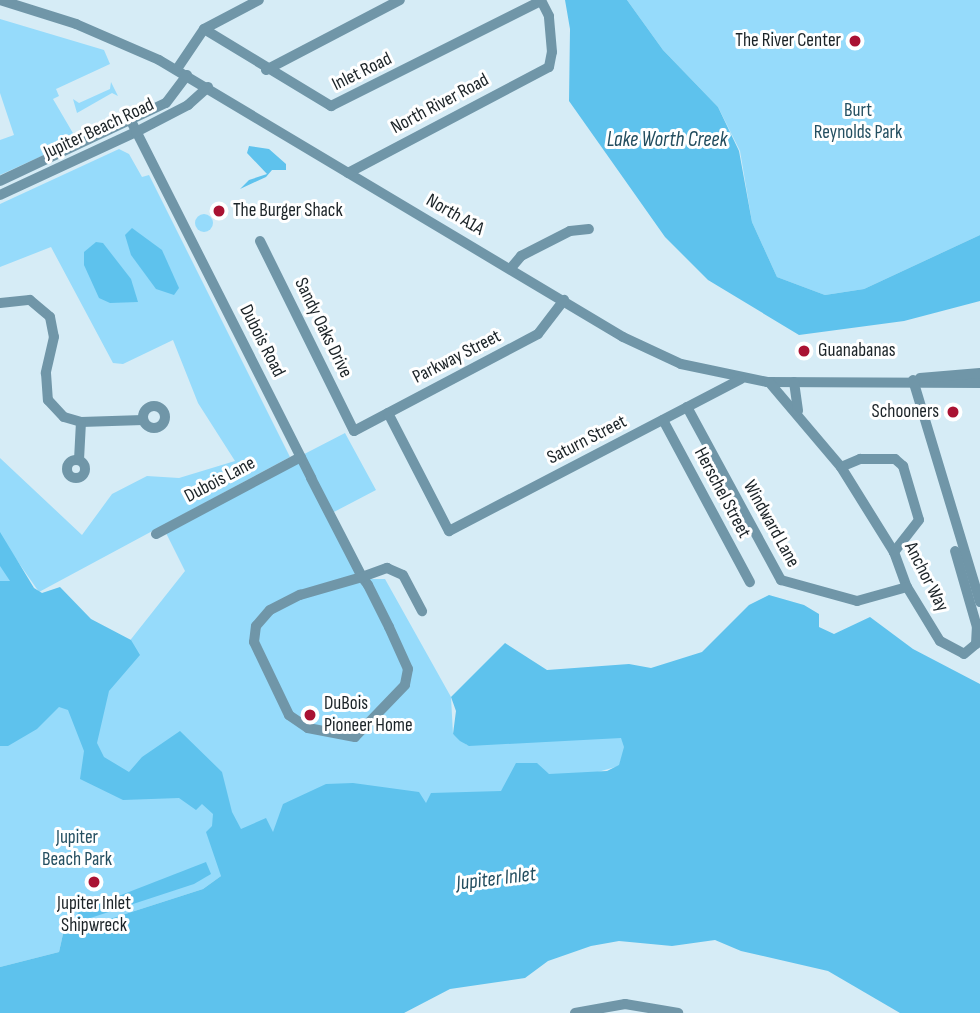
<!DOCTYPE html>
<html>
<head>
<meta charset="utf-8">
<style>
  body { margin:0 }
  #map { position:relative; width:980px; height:1013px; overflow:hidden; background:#d6ecf6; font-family:"Sofia Sans Condensed",sans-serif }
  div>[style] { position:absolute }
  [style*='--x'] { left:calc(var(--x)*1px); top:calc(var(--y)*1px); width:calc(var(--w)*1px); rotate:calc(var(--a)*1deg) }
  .green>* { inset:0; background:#96dbfb }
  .round { border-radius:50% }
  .water>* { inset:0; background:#5ec2ed }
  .minor>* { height:10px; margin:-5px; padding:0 5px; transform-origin:5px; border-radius:5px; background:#7096a8 }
  .minor>.ring { margin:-5px; padding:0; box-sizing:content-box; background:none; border:10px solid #7096a8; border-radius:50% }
  .dots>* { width:19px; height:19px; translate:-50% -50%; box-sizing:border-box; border:4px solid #fff; border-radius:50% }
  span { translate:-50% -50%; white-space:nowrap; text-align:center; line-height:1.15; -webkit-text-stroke:6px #fff; paint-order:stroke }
  .poi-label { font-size:19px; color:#1b2327 }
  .right { translate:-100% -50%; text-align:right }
  .left { translate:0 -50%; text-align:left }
  .street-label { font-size:19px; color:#1b2327 }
  .park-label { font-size:19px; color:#244f61 }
  .water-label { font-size:21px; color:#224d5f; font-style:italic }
</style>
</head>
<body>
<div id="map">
  <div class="green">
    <div style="clip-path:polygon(627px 0,980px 0,980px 235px,864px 289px,825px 295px,777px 277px,752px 222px,740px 151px,718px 107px,663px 50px)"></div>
    <div style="clip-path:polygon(0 19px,104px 50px,110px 64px,56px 89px,59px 96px,53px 99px,77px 140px,0 175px,0 140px,14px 135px,0 93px)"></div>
    <div style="clip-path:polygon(111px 82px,118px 96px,112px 93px,77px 113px,73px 99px,79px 103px,110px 89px)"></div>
    <div style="clip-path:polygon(119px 149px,129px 154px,142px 177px,149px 175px,290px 457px,39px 592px,0 536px,0 458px,82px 535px,112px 494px,147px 476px,179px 478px,235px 461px,198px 403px,173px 340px,123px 364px,113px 363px,51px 247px,0 267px,0 204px)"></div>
    <div class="round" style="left:195px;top:214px;width:18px;height:18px"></div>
    <div style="clip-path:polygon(345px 433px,376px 490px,332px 513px,367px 579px,385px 579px,451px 697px,453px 734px,467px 745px,622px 737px,625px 747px,619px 766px,548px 786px,426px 804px,221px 876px,203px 889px,63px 934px,59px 952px,0 967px,0 549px,37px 596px,128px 643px,185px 571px,163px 527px)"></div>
  </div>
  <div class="water">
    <div style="clip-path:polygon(565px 0,627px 0,663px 50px,718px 107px,739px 151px,752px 222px,777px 277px,825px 295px,864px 289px,980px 235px,980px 301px,904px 321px,799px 335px,708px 280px,665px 237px,569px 101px,570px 29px)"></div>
    <div style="clip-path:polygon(249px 146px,269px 149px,286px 164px,286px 170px,272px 170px,266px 177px,240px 189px,249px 180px,267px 174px,247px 153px)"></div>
    <div style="clip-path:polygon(132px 228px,162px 250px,179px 288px,174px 295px,156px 289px,131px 255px,125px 235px)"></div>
    <div style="clip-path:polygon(96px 242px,103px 243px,131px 279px,138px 302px,110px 303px,99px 298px,84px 265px,84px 252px)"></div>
    <div style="clip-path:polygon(0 532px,34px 588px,42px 593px,60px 587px,91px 619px,131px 640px,140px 655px,109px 691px,97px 743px,104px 757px,129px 772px,142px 757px,180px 731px,222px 772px,232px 812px,241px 829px,266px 818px,273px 832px,283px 804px,326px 784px,353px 783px,419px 792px,426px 803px,431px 793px,501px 791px,516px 763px,537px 763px,549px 774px,607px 771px,619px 765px,624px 747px,621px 738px,469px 746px,460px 741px,453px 734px,456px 711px,451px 697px,505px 643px,547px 670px,629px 664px,651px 668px,702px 652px,749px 605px,769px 595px,804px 605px,819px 614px,819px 627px,834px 634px,870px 617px,913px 649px,980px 684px,980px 1013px,900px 1013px,828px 971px,741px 951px,715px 940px,672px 946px,619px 941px,591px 946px,548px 961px,525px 978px,450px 989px,404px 1013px,0 1013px,0 967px,59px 952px,63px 934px,203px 889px,221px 876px,206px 832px,212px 826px,213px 814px,202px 804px,196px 810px,179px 798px,123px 800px,80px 779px,84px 751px,68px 710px,59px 707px,37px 729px,8px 746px,0 746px,0 581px,10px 581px,0 566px)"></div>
    <div style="clip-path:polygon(206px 862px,211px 874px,194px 884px,66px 926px,80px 911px)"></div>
  </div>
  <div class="minor">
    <div style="--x:0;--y:0;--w:80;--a:17.5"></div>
    <div style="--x:76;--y:24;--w:90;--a:23.4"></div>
    <div style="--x:159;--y:60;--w:540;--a:30.84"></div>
    <div style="--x:623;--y:337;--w:64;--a:25"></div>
    <div style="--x:681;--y:364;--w:88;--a:11.8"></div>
    <div style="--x:767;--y:382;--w:213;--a:0.3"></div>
    <div style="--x:204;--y:29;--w:149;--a:31.2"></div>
    <div style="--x:331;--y:106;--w:235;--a:-26.6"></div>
    <div style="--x:177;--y:69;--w:48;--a:-56"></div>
    <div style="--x:204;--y:29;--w:62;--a:-27.8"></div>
    <div style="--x:266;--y:70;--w:151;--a:-27.6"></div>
    <div style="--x:131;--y:121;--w:400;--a:63.2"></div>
    <div style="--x:311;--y:478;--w:111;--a:62.7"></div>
    <div style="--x:362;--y:577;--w:10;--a:53"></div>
    <div style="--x:368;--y:585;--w:47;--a:63.4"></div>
    <div style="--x:389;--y:627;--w:46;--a:65.7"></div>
    <div style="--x:408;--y:669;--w:16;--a:101"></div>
    <div style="--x:405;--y:685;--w:72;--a:133.9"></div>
    <div style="--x:355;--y:737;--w:48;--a:-169.2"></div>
    <div style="--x:308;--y:728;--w:23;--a:-146"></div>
    <div style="--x:289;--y:715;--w:81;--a:-115.6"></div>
    <div style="--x:254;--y:642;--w:16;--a:-83"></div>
    <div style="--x:256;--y:626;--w:21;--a:-49"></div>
    <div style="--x:270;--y:610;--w:34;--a:-27"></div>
    <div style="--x:300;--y:595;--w:65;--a:-16.2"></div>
    <div style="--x:362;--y:577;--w:27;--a:-20"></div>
    <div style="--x:387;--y:568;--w:17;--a:24"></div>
    <div style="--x:403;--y:575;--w:41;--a:62.2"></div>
    <div style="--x:348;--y:173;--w:227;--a:-27.8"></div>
    <div style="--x:549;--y:67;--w:15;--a:-79"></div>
    <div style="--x:552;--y:52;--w:36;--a:-95"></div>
    <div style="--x:549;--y:16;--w:18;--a:-117"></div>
    <div style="--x:0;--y:181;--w:183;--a:-25.2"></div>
    <div style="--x:166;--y:103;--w:35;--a:-53"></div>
    <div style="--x:0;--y:195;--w:150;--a:-24.9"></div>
    <div style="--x:136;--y:132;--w:59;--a:-27.4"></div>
    <div style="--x:188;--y:105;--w:27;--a:-42"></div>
    <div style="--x:260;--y:241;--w:212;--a:63.7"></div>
    <div style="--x:354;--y:431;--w:208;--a:-27.8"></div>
    <div style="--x:538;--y:334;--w:43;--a:-52.6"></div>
    <div style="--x:511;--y:268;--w:16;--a:-50"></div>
    <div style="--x:521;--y:256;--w:55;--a:-27"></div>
    <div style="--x:570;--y:231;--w:19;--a:-6"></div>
    <div style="--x:0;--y:303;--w:30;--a:-6"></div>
    <div style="--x:30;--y:300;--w:26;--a:40"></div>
    <div style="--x:50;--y:317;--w:20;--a:79"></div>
    <div style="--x:54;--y:337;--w:37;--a:103"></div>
    <div style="--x:46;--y:373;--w:27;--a:86"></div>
    <div style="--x:48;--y:400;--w:23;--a:47"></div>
    <div style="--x:64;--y:417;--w:18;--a:16"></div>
    <div style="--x:81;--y:422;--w:62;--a:-1.8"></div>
    <div style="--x:920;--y:378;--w:60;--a:-4.8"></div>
    <div style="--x:913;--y:380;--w:232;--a:73.2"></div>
    <div style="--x:769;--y:382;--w:111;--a:49.7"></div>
    <div style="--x:841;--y:467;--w:100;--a:58.1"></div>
    <div style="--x:894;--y:552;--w:37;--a:70"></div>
    <div style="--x:907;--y:587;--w:63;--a:58.6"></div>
    <div style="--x:940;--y:641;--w:27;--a:28"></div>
    <div style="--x:964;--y:654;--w:16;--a:-40"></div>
    <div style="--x:976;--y:644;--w:17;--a:-87"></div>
    <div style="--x:977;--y:627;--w:79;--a:-106.1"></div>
    <div style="--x:794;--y:382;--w:29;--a:82"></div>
    <div class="ring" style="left:143px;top:406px;width:12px;height:12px"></div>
    <div style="--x:687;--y:407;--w:197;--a:61.5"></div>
    <div style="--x:781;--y:580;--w:79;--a:15.4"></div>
    <div style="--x:857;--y:601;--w:52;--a:-15.6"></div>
    <div style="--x:388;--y:413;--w:133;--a:62.7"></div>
    <div style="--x:449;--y:531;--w:329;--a:-27.5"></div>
    <div style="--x:663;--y:420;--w:184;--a:61.8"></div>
    <div class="ring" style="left:67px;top:460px;width:8px;height:8px"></div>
    <div style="--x:79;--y:460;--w:38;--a:-87"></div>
    <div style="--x:841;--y:467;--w:21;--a:-23"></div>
    <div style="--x:860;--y:459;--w:35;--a:0"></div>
    <div style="--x:895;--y:459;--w:11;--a:41"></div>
    <div style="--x:903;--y:466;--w:56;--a:73.5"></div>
    <div style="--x:919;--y:520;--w:41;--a:128"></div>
    <div style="--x:156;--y:534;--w:164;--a:-28"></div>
    <div style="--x:575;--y:1013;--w:51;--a:-10.2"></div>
    <div style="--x:625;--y:1004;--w:54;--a:9.6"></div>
  </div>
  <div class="dots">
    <div style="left:855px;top:41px;background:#a91232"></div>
    <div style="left:219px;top:211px;background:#a91232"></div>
    <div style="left:804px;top:351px;background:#a91232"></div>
    <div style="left:953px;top:412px;background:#a91232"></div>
    <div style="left:310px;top:715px;background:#a91232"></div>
    <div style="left:94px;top:882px;background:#a91232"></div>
  </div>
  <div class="poi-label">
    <span class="right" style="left:841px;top:41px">The River Center</span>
    <span class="left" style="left:233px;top:211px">The Burger Shack</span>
    <span class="left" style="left:818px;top:351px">Guanabanas</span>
    <span class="right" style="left:939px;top:412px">Schooners</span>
    <span class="left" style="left:324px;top:715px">DuBois<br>Pioneer Home</span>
    <span style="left:94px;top:915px">Jupiter Inlet<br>Shipwreck</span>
  </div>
  <div class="street-label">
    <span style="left:362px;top:72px;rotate:-26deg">Inlet Road</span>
    <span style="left:440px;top:104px;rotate:-28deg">North River Road</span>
    <span style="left:99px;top:129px;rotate:-25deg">Jupiter Beach Road</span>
    <span style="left:455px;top:215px;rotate:30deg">North A1A</span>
    <span style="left:323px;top:328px;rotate:64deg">Sandy Oaks Drive</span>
    <span style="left:262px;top:341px;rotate:63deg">Dubois Road</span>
    <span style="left:457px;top:357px;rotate:-27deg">Parkway Street</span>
    <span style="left:587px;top:440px;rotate:-27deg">Saturn Street</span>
    <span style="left:220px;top:480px;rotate:-28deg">Dubois Lane</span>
    <span style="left:722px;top:493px;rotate:62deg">Herschel Street</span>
    <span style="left:771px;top:524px;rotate:61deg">Windward Lane</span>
    <span style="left:926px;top:577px;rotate:63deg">Anchor Way</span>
  </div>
  <div class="park-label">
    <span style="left:858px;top:122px">Burt<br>Reynolds Park</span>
    <span style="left:77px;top:849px">Jupiter<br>Beach Park</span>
  </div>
  <div class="water-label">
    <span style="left:667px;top:140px">Lake Worth Creek</span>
    <span style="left:496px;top:879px;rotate:-7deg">Jupiter Inlet</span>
  </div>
</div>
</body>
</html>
